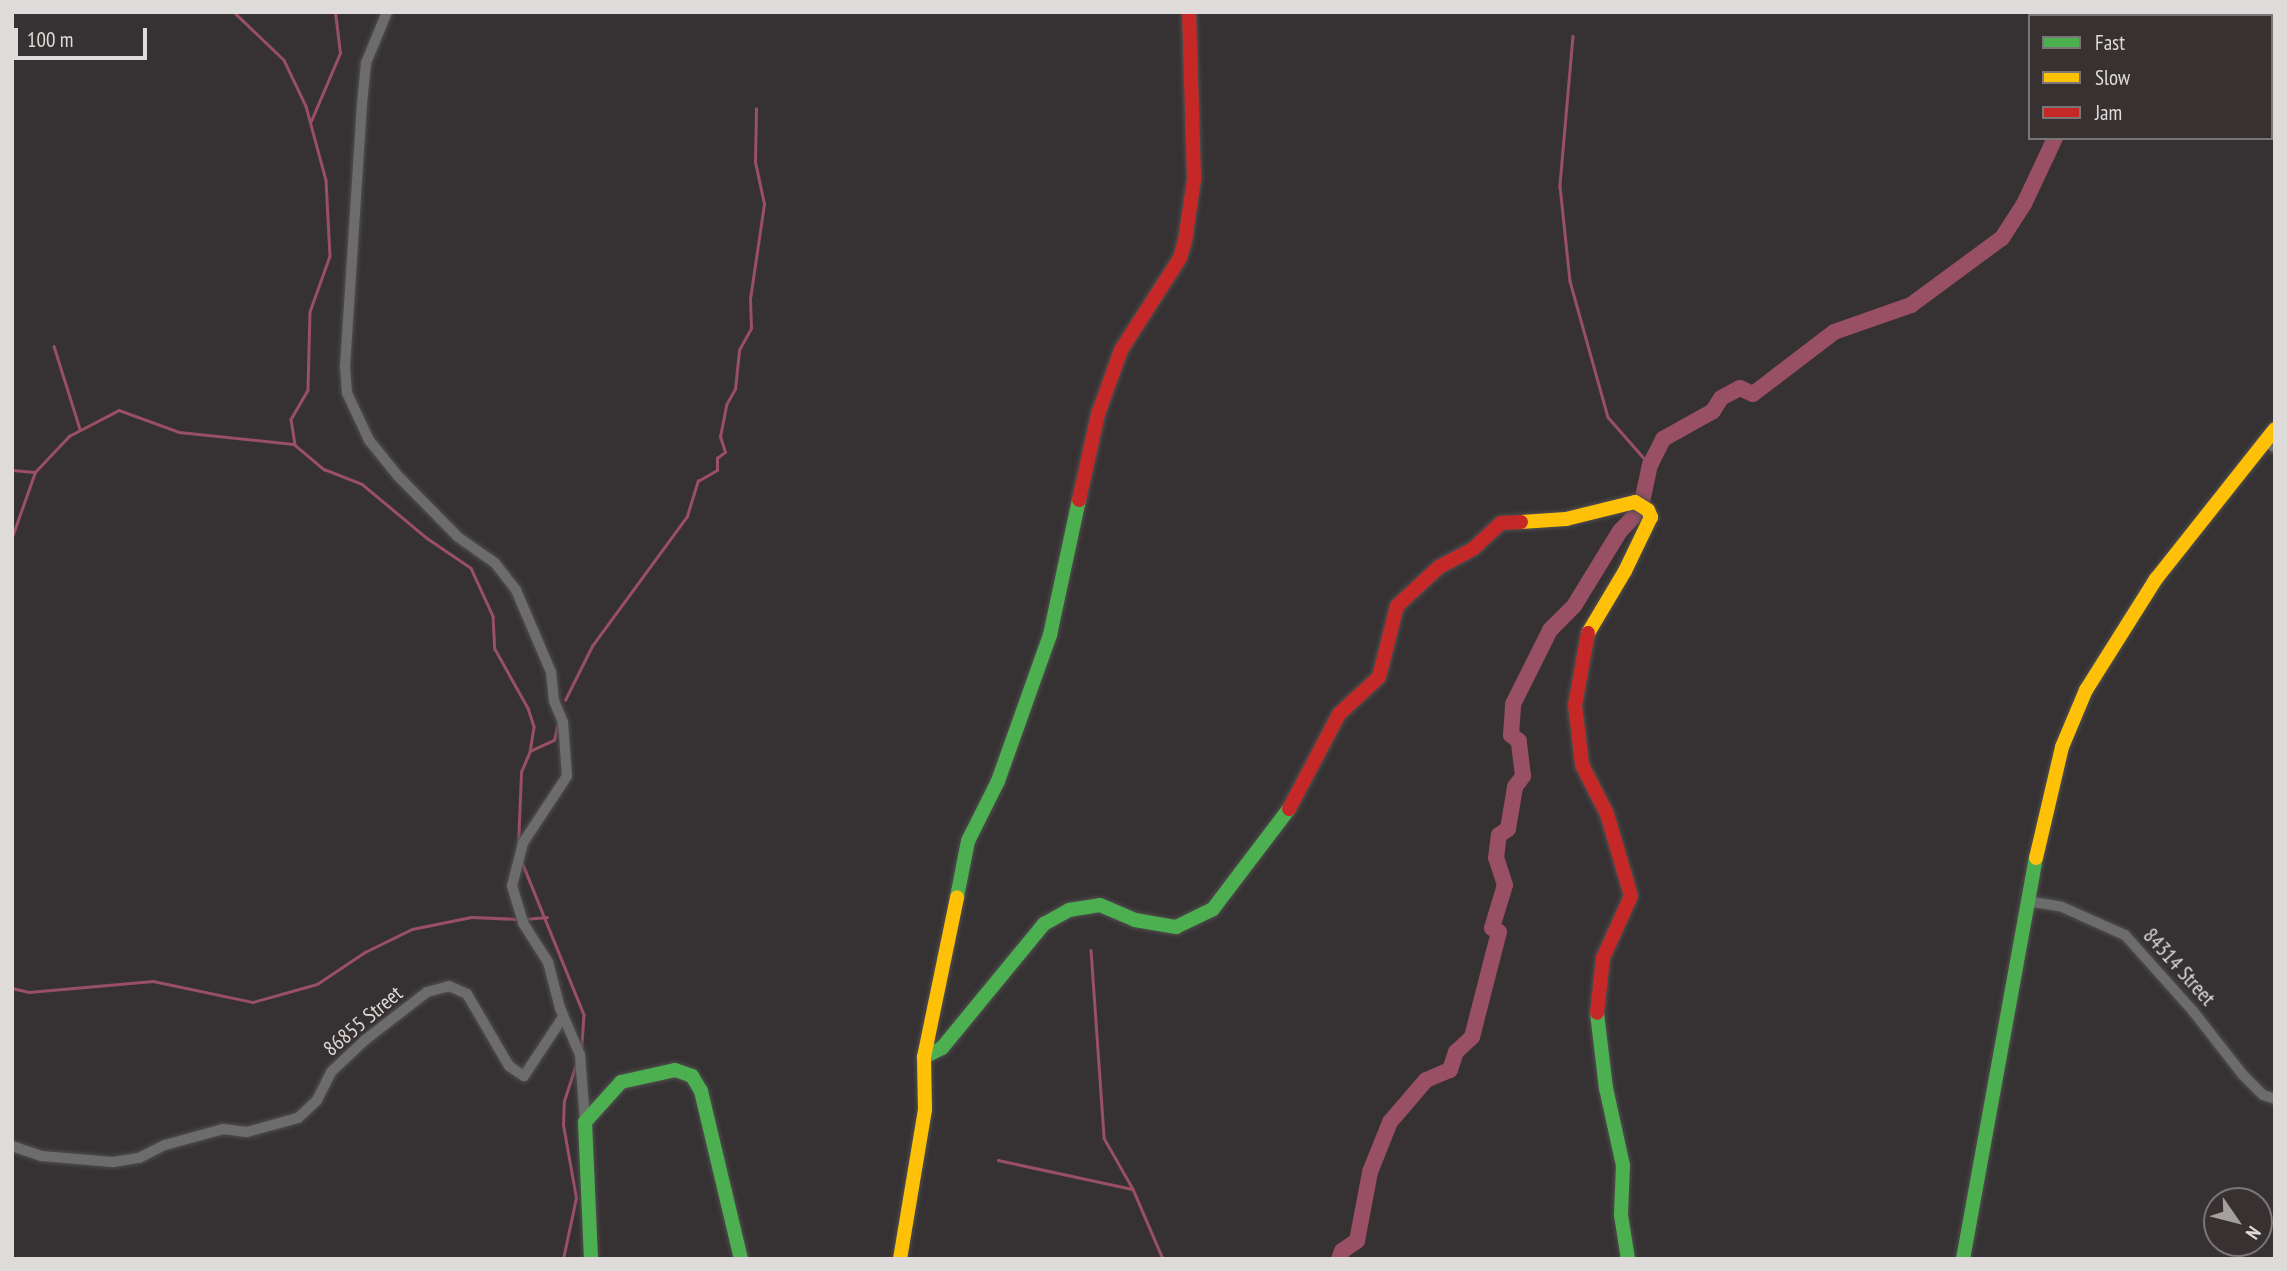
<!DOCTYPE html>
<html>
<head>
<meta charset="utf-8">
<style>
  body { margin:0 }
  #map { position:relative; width:2287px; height:1271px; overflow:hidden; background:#363233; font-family:"PT Sans Narrow",sans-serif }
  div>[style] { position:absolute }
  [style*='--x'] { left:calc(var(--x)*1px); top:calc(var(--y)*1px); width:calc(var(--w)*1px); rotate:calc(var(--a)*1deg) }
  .stream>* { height:2.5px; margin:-1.25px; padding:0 1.25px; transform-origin:1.25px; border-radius:1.25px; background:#994f64 }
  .river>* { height:16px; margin:-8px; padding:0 8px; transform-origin:8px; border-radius:8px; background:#994f64 }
  .roads { filter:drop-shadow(0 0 2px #504e4e) drop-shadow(0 0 2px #504e4e) }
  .street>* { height:10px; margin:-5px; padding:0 5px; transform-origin:5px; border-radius:5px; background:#6d6c6c }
  .fast>* { height:14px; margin:-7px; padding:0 7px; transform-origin:7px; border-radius:7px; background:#4caf50 }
  .slow>* { height:14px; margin:-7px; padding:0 7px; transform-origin:7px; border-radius:7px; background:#ffc107 }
  .jam>* { height:14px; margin:-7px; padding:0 7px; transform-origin:7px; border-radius:7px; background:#c62828 }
  span { translate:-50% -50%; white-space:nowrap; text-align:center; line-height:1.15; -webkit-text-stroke:5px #373132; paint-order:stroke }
  .street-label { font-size:21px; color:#dfdbdb }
  .frame { position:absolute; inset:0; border:14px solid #dfdbdb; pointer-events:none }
  .legend { position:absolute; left:2028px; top:14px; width:245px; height:126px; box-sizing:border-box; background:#373132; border:2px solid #7a7576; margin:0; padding:9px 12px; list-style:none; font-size:21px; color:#dfdbdb }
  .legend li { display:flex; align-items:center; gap:14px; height:35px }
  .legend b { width:35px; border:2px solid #7a7576 }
  .north { position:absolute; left:2203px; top:1187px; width:70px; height:70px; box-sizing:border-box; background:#373132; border:2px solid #7a7576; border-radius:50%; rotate:125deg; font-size:19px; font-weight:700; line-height:28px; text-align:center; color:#dfdbdb }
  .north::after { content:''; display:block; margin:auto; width:24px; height:32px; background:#a4a0a0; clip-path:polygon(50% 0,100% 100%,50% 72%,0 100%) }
  .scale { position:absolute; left:14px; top:28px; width:133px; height:32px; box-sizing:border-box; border:4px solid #dfdbdb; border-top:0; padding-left:9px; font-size:21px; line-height:24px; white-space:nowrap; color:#dfdbdb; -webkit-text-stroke:5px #373132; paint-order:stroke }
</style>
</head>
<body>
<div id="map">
  <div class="stream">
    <div style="--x:234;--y:12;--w:69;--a:43.8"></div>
    <div style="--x:284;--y:60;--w:51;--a:64.4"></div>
    <div style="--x:306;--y:106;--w:77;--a:74.9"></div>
    <div style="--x:326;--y:180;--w:76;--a:87"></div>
    <div style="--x:330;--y:256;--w:59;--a:109.7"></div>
    <div style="--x:310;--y:312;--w:78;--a:91.5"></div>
    <div style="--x:308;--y:390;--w:34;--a:120"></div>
    <div style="--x:291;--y:419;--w:26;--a:81"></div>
    <div style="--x:295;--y:445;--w:38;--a:40"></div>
    <div style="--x:324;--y:469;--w:41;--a:21.5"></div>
    <div style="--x:362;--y:484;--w:85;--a:39.7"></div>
    <div style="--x:427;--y:538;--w:53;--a:34.3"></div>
    <div style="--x:471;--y:568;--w:53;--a:65.4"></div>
    <div style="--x:493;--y:616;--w:33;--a:87"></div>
    <div style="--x:495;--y:649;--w:68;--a:60.8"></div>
    <div style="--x:528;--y:708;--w:20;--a:72"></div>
    <div style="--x:534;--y:727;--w:24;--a:99"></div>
    <div style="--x:1573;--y:36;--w:151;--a:95"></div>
    <div style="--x:1560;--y:186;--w:96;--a:84"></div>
    <div style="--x:1570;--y:281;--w:141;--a:74.4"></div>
    <div style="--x:1608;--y:417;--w:64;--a:48.8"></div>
    <div style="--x:311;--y:121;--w:74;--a:-66.9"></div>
    <div style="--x:340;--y:53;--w:41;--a:-97"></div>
    <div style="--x:54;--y:346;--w:87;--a:72.6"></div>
    <div style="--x:12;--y:470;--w:23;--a:5"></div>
    <div style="--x:35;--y:472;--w:50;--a:-46.6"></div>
    <div style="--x:69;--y:436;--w:56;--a:-27.5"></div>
    <div style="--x:119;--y:410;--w:64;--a:20.1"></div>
    <div style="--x:179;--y:432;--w:115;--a:6"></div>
    <div style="--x:12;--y:537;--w:69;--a:-70.5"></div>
    <div style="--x:565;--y:700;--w:60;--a:-63.4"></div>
    <div style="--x:592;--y:646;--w:161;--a:-53.8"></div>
    <div style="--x:687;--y:516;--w:37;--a:-73"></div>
    <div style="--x:698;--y:481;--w:22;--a:-30"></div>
    <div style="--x:717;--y:470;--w:12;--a:-90"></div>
    <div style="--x:717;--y:458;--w:10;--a:-37"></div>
    <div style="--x:725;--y:452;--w:16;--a:-108"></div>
    <div style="--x:720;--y:437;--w:33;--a:-79"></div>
    <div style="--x:726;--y:405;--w:18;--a:-61"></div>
    <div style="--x:735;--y:389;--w:39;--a:-84"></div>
    <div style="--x:739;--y:350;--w:25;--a:-61"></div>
    <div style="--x:751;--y:328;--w:29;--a:-92"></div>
    <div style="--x:750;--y:299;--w:96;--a:-81.6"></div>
    <div style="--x:764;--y:204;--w:43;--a:-102.1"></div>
    <div style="--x:755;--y:162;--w:53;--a:-88.9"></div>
    <div style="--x:518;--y:845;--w:73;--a:-87.6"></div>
    <div style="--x:521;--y:772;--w:23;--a:-67"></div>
    <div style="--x:530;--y:751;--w:26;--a:-25"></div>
    <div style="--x:554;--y:740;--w:22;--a:-77"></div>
    <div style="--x:522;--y:862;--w:165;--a:67.9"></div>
    <div style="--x:584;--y:1015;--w:32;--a:94"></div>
    <div style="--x:525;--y:919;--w:22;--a:-5"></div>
    <div style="--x:1091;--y:950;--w:188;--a:86"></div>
    <div style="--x:1104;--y:1138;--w:59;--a:60.4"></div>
    <div style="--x:1133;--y:1189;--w:76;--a:66.8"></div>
    <div style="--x:12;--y:988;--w:17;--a:13"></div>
    <div style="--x:29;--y:992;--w:124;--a:-5.1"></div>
    <div style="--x:153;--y:981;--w:102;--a:11.9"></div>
    <div style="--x:253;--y:1002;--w:66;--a:-15.7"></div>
    <div style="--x:317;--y:984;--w:58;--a:-33.7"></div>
    <div style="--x:365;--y:952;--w:52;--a:-26.1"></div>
    <div style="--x:412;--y:929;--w:60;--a:-11.5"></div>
    <div style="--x:471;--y:917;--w:48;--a:2.4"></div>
    <div style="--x:998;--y:1160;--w:137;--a:12.2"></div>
    <div style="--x:563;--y:1259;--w:62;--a:-78"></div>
    <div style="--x:576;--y:1198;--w:74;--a:-100.1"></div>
    <div style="--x:563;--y:1125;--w:24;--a:-88"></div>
    <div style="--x:564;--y:1101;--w:42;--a:-72"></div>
  </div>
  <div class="river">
    <div style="--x:2057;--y:16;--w:4;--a:-76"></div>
    <div style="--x:1642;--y:502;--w:38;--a:-78"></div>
    <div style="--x:1650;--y:465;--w:29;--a:-63"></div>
    <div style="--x:1663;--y:439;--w:57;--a:-29.2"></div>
    <div style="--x:1713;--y:411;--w:15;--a:-58"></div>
    <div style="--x:1721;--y:398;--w:21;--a:-28"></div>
    <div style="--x:1740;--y:388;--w:14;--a:25"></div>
    <div style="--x:1753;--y:394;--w:102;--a:-37.4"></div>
    <div style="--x:1834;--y:332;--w:82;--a:-19.3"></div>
    <div style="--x:1911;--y:305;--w:113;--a:-36.4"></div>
    <div style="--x:2002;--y:238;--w:40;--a:-57.1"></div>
    <div style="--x:2024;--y:204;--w:73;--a:-64.8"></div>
    <div style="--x:1339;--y:1259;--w:9;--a:-69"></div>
    <div style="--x:1342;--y:1251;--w:18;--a:-34"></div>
    <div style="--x:1357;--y:1241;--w:70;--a:-79.3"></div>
    <div style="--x:1370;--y:1172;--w:54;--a:-68.2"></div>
    <div style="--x:1390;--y:1122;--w:55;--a:-49.4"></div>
    <div style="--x:1426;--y:1080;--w:26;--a:-23"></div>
    <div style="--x:1450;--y:1070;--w:19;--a:-72"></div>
    <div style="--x:1456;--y:1052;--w:22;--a:-43"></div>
    <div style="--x:1472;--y:1037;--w:108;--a:-75.6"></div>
    <div style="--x:1499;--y:932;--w:8;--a:-150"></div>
    <div style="--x:1492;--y:928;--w:45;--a:-73.2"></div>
    <div style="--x:1505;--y:885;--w:28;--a:-108"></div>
    <div style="--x:1496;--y:858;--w:23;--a:-83"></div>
    <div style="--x:1499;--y:835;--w:11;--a:-34"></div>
    <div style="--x:1508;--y:829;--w:43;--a:-80.5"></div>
    <div style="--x:1515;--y:787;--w:14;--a:-54"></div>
    <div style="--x:1523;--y:776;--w:35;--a:-97"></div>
    <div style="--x:1519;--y:741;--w:10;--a:-143"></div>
    <div style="--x:1511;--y:735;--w:31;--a:-86"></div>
    <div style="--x:1513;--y:704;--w:83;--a:-63.4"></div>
    <div style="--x:1550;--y:630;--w:34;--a:-45"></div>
    <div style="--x:1574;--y:606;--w:88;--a:-58.5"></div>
    <div style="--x:1620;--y:531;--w:28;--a:-46"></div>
  </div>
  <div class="roads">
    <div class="street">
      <div style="--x:387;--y:12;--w:55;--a:112.4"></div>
      <div style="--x:366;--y:63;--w:41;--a:95.6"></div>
      <div style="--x:362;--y:104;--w:262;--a:93.7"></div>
      <div style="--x:345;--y:365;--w:28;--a:86"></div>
      <div style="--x:347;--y:393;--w:52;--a:64.9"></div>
      <div style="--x:369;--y:440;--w:46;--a:51.1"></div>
      <div style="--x:398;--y:476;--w:86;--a:45.5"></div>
      <div style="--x:458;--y:537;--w:45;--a:35.1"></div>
      <div style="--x:495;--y:563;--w:34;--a:52"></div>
      <div style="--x:516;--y:590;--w:89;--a:66.9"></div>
      <div style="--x:551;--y:672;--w:29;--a:84"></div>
      <div style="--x:554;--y:701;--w:23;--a:67"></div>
      <div style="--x:563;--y:722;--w:54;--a:85.8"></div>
      <div style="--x:567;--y:776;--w:80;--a:123.3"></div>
      <div style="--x:523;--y:843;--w:44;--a:104.3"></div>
      <div style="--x:512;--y:886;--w:39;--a:73"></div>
      <div style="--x:523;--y:923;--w:46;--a:57.3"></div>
      <div style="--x:548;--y:962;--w:48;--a:75.4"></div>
      <div style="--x:560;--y:1008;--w:51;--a:66.9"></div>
      <div style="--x:580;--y:1055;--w:67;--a:85.7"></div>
      <div style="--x:2266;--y:441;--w:11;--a:38"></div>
      <div style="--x:2026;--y:901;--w:36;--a:9"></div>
      <div style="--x:2062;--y:907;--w:69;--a:24"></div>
      <div style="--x:2125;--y:935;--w:102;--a:48.2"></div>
      <div style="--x:2193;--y:1011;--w:81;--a:52"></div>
      <div style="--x:2243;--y:1075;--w:28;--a:45"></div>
      <div style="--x:2263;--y:1095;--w:13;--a:18"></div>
      <div style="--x:12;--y:1146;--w:31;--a:19"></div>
      <div style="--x:41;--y:1156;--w:72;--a:4.8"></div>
      <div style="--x:113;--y:1162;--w:26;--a:-9"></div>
      <div style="--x:139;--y:1158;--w:29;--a:-27"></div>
      <div style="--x:165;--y:1145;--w:60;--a:-15.4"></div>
      <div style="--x:223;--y:1129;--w:24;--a:7"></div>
      <div style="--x:247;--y:1132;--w:53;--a:-15.4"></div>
      <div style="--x:298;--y:1118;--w:26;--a:-43"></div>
      <div style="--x:317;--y:1100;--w:31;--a:-63"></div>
      <div style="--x:331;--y:1072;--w:47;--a:-43.3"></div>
      <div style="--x:365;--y:1040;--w:78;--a:-37.7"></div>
      <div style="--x:427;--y:992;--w:23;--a:-15"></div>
      <div style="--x:449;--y:986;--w:20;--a:24"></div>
      <div style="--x:467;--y:994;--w:83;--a:59.7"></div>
      <div style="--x:509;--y:1066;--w:18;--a:34"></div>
      <div style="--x:524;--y:1076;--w:71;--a:-56.5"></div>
    </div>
    <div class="fast">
      <div style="--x:957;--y:897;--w:57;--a:-78.9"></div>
      <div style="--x:968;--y:841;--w:67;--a:-63.4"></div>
      <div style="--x:998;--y:781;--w:155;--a:-70.4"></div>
      <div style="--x:1050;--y:635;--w:138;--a:-77.9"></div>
      <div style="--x:1597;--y:1013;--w:76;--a:83.2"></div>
      <div style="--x:1606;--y:1088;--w:79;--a:77.6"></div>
      <div style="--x:1623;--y:1165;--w:50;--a:92.3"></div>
      <div style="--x:1621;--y:1215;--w:45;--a:81"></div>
      <div style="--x:924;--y:1057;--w:20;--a:-27"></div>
      <div style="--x:942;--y:1048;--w:161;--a:-50.6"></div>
      <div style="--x:1044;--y:924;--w:29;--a:-29"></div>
      <div style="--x:1069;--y:910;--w:31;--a:-9"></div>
      <div style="--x:1100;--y:905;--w:38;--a:23"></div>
      <div style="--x:1135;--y:920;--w:42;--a:9.7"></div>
      <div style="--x:1176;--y:927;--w:41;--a:-25.9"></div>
      <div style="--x:1213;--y:909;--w:126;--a:-52.8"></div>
      <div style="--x:591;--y:1259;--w:137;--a:-92.5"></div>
      <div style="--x:585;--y:1122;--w:54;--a:-48"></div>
      <div style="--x:621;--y:1082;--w:55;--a:-12.5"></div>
      <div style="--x:675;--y:1070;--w:18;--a:19"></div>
      <div style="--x:692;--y:1076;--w:17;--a:59"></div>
      <div style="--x:701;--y:1091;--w:173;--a:76.6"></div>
      <div style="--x:1963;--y:1259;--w:408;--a:-79.7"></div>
    </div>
    <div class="slow">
      <div style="--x:1521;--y:522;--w:45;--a:-3.8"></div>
      <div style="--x:1566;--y:519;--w:71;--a:-13.8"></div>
      <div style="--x:1635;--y:502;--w:15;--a:32"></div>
      <div style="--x:1648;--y:510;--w:8;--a:67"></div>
      <div style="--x:1651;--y:517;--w:60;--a:115.7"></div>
      <div style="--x:1625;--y:571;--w:72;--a:120.8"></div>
      <div style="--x:2036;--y:858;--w:114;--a:-76.8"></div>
      <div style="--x:2062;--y:747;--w:62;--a:-67.2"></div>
      <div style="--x:2086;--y:690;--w:131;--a:-57.8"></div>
      <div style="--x:2156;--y:579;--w:191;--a:-51.6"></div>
      <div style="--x:900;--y:1259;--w:151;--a:-80.5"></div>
      <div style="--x:925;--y:1110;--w:53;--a:-91.1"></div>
      <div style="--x:924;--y:1057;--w:163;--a:-78.3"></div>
    </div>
    <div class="jam">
      <div style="--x:1079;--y:500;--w:88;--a:-77.5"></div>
      <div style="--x:1098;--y:414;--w:68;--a:-70.2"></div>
      <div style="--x:1121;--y:350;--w:109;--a:-57.3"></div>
      <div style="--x:1180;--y:258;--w:18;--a:-74"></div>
      <div style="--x:1185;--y:241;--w:63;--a:-81.7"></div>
      <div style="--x:1194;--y:179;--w:167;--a:-91.7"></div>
      <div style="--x:1588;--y:633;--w:73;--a:100.2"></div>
      <div style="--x:1575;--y:705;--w:60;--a:83.3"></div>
      <div style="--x:1582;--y:765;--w:55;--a:63"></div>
      <div style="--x:1607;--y:814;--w:85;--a:73.7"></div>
      <div style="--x:1631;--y:896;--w:68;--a:114.3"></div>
      <div style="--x:1603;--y:958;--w:55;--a:96.2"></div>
      <div style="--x:1289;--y:809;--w:107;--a:-62.2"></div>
      <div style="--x:1339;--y:714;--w:54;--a:-42.8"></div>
      <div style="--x:1379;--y:677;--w:73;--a:-75.8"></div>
      <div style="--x:1397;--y:606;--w:57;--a:-42.9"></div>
      <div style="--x:1439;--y:567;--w:38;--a:-28"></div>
      <div style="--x:1473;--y:549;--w:38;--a:-43"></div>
      <div style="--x:1501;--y:523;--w:20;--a:-3"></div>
    </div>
  </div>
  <div class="street-label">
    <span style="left:2179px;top:967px;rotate:48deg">84314 Street</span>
    <span style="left:363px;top:1021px;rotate:-40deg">86855 Street</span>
  </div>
  <div class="frame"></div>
  <ul class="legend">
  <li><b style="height:9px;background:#4caf50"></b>Fast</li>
  <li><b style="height:9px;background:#ffc107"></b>Slow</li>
  <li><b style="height:9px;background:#c62828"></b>Jam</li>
  </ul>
  <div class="north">N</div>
  <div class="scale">100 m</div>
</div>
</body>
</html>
